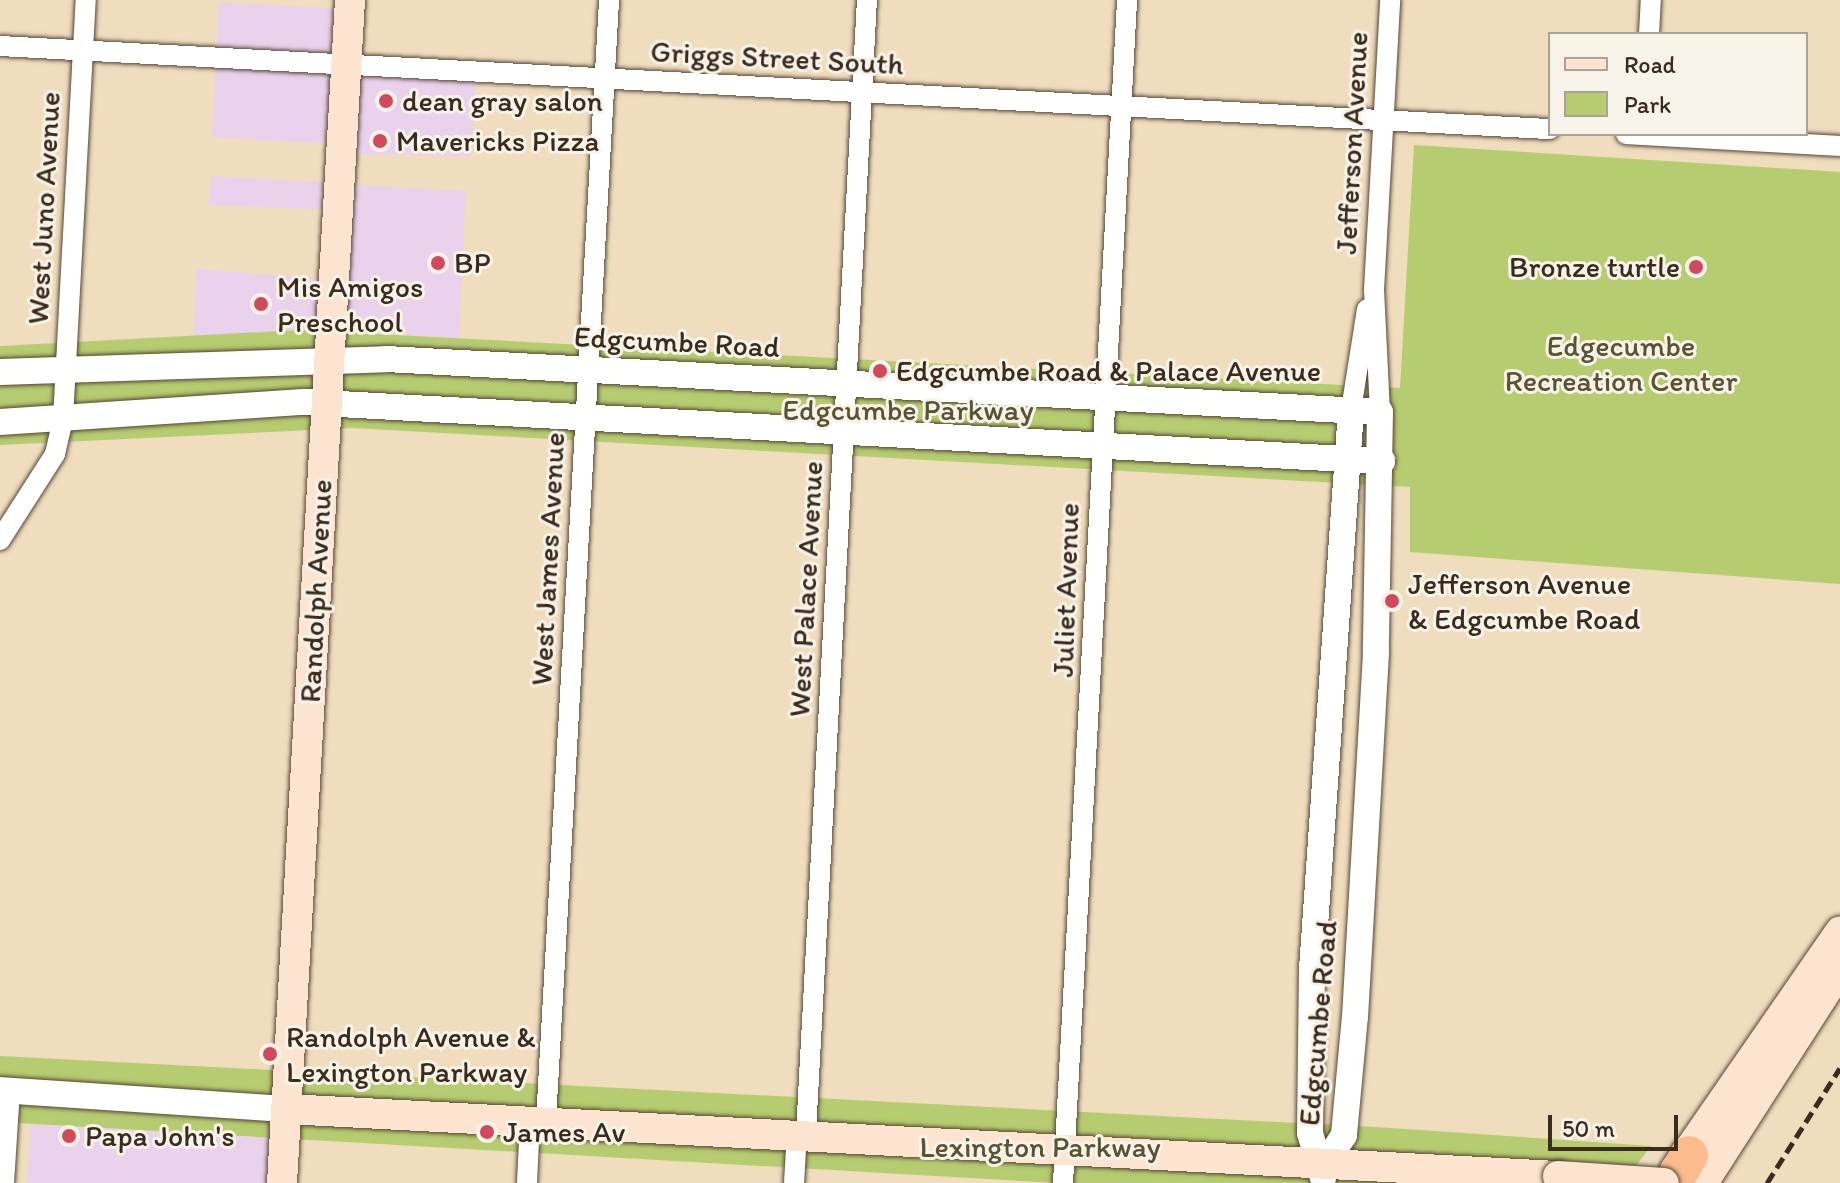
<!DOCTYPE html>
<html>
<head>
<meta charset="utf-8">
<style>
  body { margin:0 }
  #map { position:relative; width:1840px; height:1183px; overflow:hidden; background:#f0ddbe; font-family:Itim,sans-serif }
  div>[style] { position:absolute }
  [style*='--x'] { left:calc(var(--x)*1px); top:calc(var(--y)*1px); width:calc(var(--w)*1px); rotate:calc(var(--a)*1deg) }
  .built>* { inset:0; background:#ead1ec }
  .green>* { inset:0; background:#b6cc70 }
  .roads { filter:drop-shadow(0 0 2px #564536) drop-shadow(0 0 2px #564536) }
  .minor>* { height:20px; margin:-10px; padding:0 10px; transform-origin:10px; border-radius:10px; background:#fff }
  .tertiary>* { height:26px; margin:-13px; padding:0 13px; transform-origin:13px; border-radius:13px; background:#fff }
  .secondary>* { height:30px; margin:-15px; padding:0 15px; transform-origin:15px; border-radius:15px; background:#fde4d1 }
  .motorway>* { height:38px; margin:-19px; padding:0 19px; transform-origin:19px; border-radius:19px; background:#fbbb8d }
  .rail>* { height:5px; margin-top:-2.5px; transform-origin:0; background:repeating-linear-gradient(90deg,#3b2a1e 0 12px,transparent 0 18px) }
  .bridges { filter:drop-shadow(0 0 2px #564536) drop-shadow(0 0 2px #564536) }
  .secondary-bridge>* { height:30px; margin:-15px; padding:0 15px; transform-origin:15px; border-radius:15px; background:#fde4d1 }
  .dots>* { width:22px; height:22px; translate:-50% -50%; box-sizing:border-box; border:4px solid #f7f3e8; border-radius:50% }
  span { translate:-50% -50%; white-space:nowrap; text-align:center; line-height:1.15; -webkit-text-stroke:6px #f7f3e8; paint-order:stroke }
  .street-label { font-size:30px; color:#3b2a1e }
  .poi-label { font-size:30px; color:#3b2a1e }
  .left { translate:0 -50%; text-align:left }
  .right { translate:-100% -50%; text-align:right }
  .park-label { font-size:30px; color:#5a5232 }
  .legend { position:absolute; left:1548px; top:32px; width:260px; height:104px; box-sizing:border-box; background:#f7f3e8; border:2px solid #aca397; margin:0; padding:10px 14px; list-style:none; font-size:24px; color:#3b2a1e }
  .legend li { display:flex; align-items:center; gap:16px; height:40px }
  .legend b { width:40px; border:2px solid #aca397 }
  .scale { position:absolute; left:1548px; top:1115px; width:130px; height:36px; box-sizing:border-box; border:4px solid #3b2a1e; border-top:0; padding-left:10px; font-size:24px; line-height:28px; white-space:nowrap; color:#3b2a1e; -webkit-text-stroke:6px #f7f3e8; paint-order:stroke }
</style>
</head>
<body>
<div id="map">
  <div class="built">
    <div style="clip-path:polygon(219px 2px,348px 9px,345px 64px,476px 72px,471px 156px,335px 154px,335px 144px,212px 137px)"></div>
    <div style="clip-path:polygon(211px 176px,466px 191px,459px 338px,300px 330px,194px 336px,196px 269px,328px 279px,332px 210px,209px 205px)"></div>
    <div style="clip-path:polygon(31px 1124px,285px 1139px,283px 1183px,27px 1183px)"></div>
  </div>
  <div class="green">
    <div style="clip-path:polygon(1414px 145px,1840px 172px,1840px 584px,1410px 552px,1410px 487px,352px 428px,0 445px,0 346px,300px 330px,1400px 388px)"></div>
    <div style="clip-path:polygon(0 1056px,1376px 1127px,1651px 1146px,1623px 1183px,1056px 1183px,0 1122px)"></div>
  </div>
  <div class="roads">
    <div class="minor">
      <div style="--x:1649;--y:34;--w:34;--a:-87"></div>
      <div style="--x:0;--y:46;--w:1552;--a:3.07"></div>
      <div style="--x:1626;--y:134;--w:214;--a:3.2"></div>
      <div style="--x:1351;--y:410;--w:102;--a:-81"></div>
      <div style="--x:1380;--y:412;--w:122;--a:-92.8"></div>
      <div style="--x:1374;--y:290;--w:290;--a:-86.8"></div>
      <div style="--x:0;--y:540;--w:102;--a:-57.4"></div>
      <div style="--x:55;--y:454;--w:36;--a:-77"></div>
      <div style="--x:63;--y:419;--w:420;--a:-86.9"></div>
      <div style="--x:546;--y:1121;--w:1123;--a:-86.78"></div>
      <div style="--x:806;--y:1133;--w:1135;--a:-86.92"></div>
      <div style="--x:4;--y:1183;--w:93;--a:-86.3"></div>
      <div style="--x:527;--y:1183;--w:63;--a:-87.3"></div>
      <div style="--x:794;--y:1183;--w:50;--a:-86.6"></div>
      <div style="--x:1063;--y:1183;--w:1185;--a:-86.9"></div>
    </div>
    <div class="tertiary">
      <div style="--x:0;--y:372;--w:386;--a:-1.9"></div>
      <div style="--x:386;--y:359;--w:995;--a:3.05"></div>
      <div style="--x:1380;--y:412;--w:241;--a:91"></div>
      <div style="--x:1376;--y:653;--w:364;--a:93.3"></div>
      <div style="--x:1355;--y:1016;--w:120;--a:95.3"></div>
      <div style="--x:1344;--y:1135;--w:37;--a:123"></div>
      <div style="--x:0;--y:422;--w:304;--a:-3.8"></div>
      <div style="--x:303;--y:402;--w:1081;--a:3.13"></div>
      <div style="--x:0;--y:1090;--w:288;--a:3.8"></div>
      <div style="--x:1323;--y:1178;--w:47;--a:-106.1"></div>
      <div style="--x:1310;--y:1133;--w:164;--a:-89.3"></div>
      <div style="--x:1312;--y:969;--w:560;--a:-86.01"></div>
    </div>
    <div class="secondary">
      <div style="--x:287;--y:1109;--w:1273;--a:3.02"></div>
      <div style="--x:1675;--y:1170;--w:290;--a:-55.3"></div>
      <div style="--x:282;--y:1183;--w:1185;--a:-86.71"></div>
      <div style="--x:1703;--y:1183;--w:253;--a:-57.3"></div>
    </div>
    <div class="motorway">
      <div style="--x:1673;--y:1183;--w:32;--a:-60"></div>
    </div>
  </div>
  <div class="rail">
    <div style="--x:1767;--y:1183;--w:136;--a:-57.6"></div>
  </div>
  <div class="bridges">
    <div class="secondary-bridge">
      <div style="--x:1558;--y:1176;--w:106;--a:3.8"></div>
    </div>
  </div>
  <div class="dots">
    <div style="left:386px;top:101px;background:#d1495b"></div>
    <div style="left:380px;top:141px;background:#d1495b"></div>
    <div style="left:438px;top:263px;background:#d1495b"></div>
    <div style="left:1696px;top:267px;background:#d1495b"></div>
    <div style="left:261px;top:304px;background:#d1495b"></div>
    <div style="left:880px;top:371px;background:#d1495b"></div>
    <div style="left:1392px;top:601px;background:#d1495b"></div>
    <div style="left:270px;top:1054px;background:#d1495b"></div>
    <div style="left:487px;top:1132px;background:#d1495b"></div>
    <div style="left:69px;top:1136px;background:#d1495b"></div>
  </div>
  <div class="street-label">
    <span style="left:777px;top:58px;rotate:3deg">Griggs Street South</span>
    <span style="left:1352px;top:143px;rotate:-87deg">Jefferson Avenue</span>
    <span style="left:44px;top:208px;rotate:-87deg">West Juno Avenue</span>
    <span style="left:677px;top:342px;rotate:3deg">Edgcumbe Road</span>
    <span style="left:548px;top:559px;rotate:-87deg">West James Avenue</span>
    <span style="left:806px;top:589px;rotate:-87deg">West Palace Avenue</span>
    <span style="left:1066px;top:590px;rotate:-88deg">Juliet Avenue</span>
    <span style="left:316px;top:591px;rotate:-87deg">Randolph Avenue</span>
    <span style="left:1318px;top:1023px;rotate:-85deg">Edgcumbe Road</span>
  </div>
  <div class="poi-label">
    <span class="left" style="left:402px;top:101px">dean gray salon</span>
    <span class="left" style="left:396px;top:141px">Mavericks Pizza</span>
    <span class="left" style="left:454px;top:263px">BP</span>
    <span class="right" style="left:1680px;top:267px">Bronze turtle</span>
    <span class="left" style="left:277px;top:304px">Mis Amigos<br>Preschool</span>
    <span class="left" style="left:896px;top:371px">Edgcumbe Road &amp; Palace Avenue</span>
    <span class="left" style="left:1408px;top:601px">Jefferson Avenue<br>&amp; Edgcumbe Road</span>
    <span class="left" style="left:286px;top:1054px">Randolph Avenue &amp;<br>Lexington Parkway</span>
    <span class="left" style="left:503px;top:1132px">James Av</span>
    <span class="left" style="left:85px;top:1136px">Papa John's</span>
  </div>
  <div class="park-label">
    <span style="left:1621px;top:363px">Edgecumbe<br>Recreation Center</span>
    <span style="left:908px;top:410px">Edgcumbe Parkway</span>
    <span style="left:1040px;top:1147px">Lexington Parkway</span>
  </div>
  <ul class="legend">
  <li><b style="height:10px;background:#fde4d1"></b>Road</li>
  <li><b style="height:22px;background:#b6cc70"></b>Park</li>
  </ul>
  <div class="scale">50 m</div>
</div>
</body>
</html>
